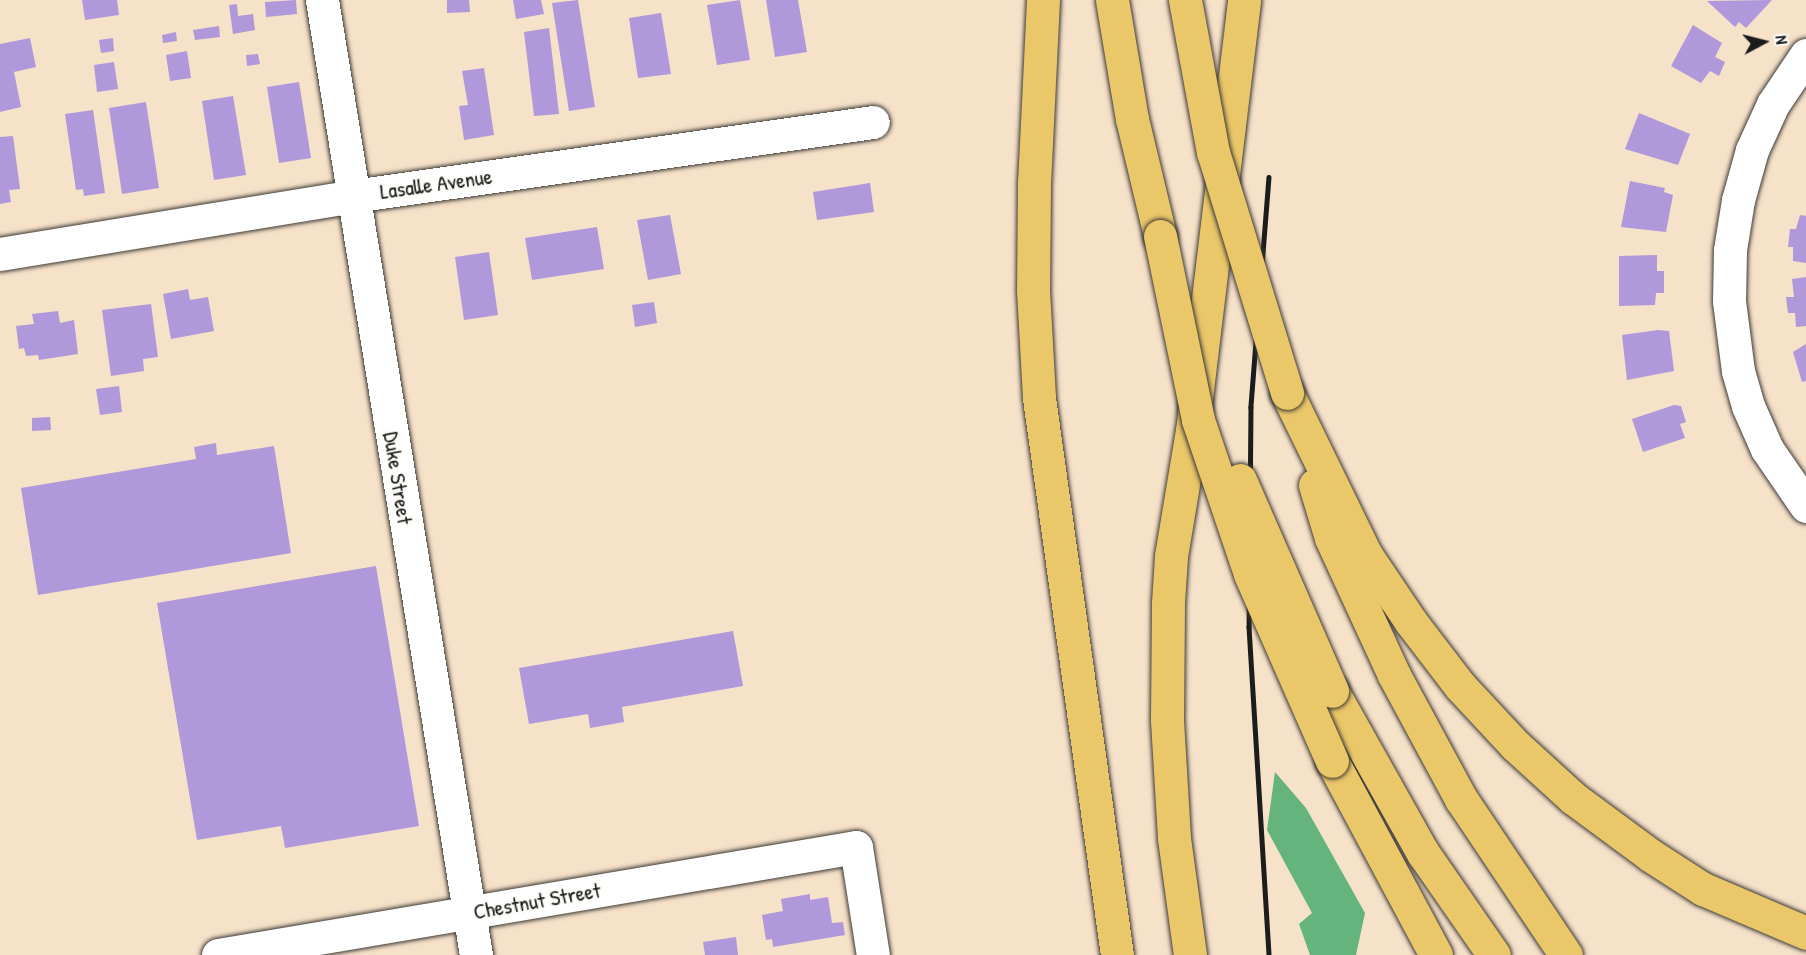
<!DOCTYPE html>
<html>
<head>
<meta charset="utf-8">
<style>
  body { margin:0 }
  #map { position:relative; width:1806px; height:955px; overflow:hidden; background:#f6e1c9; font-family:"Patrick Hand",sans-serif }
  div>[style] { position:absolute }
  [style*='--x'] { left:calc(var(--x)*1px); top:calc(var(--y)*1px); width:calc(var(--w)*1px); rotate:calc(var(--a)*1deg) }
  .forest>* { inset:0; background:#65b47e }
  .building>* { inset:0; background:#af99da }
  .roads { filter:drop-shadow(0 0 2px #3d3a36) drop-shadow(0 0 2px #3d3a36) }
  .minor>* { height:33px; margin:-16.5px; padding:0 16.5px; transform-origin:16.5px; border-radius:16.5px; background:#fff }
  .motorway>* { height:33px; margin:-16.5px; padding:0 16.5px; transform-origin:16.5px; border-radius:16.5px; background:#eac769 }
  .rail>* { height:4.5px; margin:-2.25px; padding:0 2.25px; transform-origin:2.25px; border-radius:2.25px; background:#1c1c1c }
  .bridges { filter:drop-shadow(0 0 2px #3d3a36) drop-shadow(0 0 2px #3d3a36) }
  .motorway-bridge>* { height:33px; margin:-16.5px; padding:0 16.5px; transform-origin:16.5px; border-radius:16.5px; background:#eac769 }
  span { translate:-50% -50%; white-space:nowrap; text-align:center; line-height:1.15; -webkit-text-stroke:4.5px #fdfcf7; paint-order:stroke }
  .street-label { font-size:22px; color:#1c1c1c }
  .north { position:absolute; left:1734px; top:12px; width:60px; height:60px; -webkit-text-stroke:4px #fdfcf7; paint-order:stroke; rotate:83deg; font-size:16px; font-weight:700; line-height:24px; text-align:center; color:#1c1c1c }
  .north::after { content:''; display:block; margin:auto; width:21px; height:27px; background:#1c1c1c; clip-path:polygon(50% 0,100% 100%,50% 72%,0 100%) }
</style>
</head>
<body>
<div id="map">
  <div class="forest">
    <div style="clip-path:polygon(1275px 772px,1306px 808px,1365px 913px,1356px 955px,1310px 955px,1299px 924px,1312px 913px,1267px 830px)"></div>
  </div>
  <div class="building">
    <div style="clip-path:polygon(82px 0,117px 0,119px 15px,85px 20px)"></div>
    <div style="clip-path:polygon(296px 0,297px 14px,266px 17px,265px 2px)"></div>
    <div style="clip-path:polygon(447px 0,469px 0,470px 12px,447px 13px)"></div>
    <div style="clip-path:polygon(513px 0,541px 0,544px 14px,516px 19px)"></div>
    <div style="clip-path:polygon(578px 0,595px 107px,569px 111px,552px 3px)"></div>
    <div style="clip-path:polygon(740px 0,750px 60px,717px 65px,707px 5px)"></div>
    <div style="clip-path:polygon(766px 0,798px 0,807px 52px,775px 57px)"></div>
    <div style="clip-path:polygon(1772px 0,1746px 28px,1739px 22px,1735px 27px,1707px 1px)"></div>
    <div style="clip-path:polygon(237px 4px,238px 16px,253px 14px,255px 30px,233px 34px,229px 5px)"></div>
    <div style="clip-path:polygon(661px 13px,671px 74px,638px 78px,629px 18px)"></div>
    <div style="clip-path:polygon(1693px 25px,1722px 43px,1715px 57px,1725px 62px,1719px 76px,1710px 71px,1701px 83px,1671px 66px)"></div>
    <div style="clip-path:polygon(219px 26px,220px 37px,195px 40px,193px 30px)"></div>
    <div style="clip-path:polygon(549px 28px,559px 114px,534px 116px,524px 32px)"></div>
    <div style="clip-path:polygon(176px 32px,177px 41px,163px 43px,162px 35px)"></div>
    <div style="clip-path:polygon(30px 38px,36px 67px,14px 72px,21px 107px,0 112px,0 44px)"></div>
    <div style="clip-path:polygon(113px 38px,114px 51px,101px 53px,99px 40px)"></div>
    <div style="clip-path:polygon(187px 51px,191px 78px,170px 81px,166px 55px)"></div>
    <div style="clip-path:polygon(258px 54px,260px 64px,247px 66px,246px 55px)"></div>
    <div style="clip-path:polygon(114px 62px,118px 89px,97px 92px,94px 65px)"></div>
    <div style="clip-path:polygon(484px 68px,494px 135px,464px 140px,459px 106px,468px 105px,462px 71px)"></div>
    <div style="clip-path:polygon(299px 82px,311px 158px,279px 163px,267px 87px)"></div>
    <div style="clip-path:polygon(233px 96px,246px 175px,214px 180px,202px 101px)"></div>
    <div style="clip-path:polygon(146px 102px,159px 188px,122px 194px,109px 108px)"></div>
    <div style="clip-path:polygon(93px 110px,105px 193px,84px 196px,83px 189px,76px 190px,65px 114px)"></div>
    <div style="clip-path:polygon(1639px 113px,1690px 134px,1678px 165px,1625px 149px)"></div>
    <div style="clip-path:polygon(13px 136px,20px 189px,9px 190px,11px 202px,0 204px,0 137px)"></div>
    <div style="clip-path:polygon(1630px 181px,1665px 188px,1664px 192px,1673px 195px,1666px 232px,1621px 227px)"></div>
    <div style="clip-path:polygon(870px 183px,874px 212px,817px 220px,813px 192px)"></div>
    <div style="clip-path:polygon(670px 215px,681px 274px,648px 280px,637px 220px)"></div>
    <div style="clip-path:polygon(1800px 215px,1806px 216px,1806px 263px,1793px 261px,1793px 247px,1788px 247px,1790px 229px,1796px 229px)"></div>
    <div style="clip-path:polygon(597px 227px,604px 269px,532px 280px,525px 238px)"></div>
    <div style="clip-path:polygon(489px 252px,498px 315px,464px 320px,455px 257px)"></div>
    <div style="clip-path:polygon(1657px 255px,1657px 271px,1664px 271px,1664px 293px,1656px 293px,1655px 305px,1619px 306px,1619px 256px)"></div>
    <div style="clip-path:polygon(1806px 277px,1806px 326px,1796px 327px,1795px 313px,1788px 313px,1786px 297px,1794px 297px,1792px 279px)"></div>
    <div style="clip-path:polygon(188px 289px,190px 300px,208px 297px,214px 331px,171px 339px,163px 294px)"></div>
    <div style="clip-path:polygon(654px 302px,657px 323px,635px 327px,632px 305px)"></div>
    <div style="clip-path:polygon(151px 304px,158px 357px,143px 359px,144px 371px,111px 376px,102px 310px)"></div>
    <div style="clip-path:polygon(58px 311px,60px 323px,74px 320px,78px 354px,39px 360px,38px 355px,26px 356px,24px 348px,19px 349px,16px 326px,34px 324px,32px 314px)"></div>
    <div style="clip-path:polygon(1658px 330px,1669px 331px,1674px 371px,1627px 380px,1622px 335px)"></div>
    <div style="clip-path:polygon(1806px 344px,1806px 381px,1802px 382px,1793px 352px)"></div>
    <div style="clip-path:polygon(119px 386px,122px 412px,100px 415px,96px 389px)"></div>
    <div style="clip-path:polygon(1674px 405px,1681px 406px,1686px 422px,1680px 424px,1685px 438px,1643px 452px,1632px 419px)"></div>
    <div style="clip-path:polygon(50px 417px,51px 430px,32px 431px,32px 418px)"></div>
    <div style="clip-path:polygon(216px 443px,217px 455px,274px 446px,291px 553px,38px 595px,21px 488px,196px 459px,194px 447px)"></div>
    <div style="clip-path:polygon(376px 566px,419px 826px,285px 848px,281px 826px,197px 840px,157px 603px)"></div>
    <div style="clip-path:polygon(733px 631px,743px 686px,622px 707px,624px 722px,590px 728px,588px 714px,529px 724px,519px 668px)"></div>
    <div style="clip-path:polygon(810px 894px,810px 900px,828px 897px,832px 923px,843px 922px,845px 935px,773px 947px,772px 939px,766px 940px,762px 915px,783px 911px,781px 899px)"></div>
    <div style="clip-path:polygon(736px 937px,738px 955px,705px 955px,703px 942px)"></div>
  </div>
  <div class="roads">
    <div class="minor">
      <div style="--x:322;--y:0;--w:967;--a:80.84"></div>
      <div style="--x:1806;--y:55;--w:59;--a:124"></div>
      <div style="--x:1773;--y:104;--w:51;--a:114.5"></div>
      <div style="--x:1752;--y:150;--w:52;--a:105.6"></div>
      <div style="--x:1738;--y:200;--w:51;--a:99.1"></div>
      <div style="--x:1730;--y:250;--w:51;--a:91.1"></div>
      <div style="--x:1729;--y:301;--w:71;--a:82.7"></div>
      <div style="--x:1738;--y:371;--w:36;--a:74"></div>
      <div style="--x:1748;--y:406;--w:47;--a:66.2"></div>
      <div style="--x:1767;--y:449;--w:69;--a:55.6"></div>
      <div style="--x:0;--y:254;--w:358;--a:-9.3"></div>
      <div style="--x:353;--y:196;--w:525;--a:-8.1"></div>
      <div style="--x:218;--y:955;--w:647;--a:-9.61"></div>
      <div style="--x:856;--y:847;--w:109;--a:81.1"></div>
    </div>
    <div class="motorway">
      <div style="--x:1043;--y:0;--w:182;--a:92.8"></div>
      <div style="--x:1034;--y:182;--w:108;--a:90.5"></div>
      <div style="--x:1033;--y:290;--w:108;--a:86.8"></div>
      <div style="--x:1039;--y:398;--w:562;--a:82.03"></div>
      <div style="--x:1112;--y:0;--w:121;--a:80.5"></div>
      <div style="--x:1132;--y:119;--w:120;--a:76.5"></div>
      <div style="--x:1287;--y:393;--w:180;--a:64"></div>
      <div style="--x:1366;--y:555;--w:81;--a:56.1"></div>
      <div style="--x:1411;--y:622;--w:81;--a:52.6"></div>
      <div style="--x:1460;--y:686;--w:81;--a:47"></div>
      <div style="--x:1515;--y:745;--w:79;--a:42.4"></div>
      <div style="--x:1573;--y:798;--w:96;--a:36.5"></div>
      <div style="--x:1650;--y:855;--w:63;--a:32.7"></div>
      <div style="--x:1703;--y:889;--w:112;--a:23.1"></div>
      <div style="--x:1315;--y:485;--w:55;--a:73.2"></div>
      <div style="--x:1331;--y:538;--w:151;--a:65.3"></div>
      <div style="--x:1394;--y:675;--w:141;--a:61.6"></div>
      <div style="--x:1461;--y:799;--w:188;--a:56.1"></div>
      <div style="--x:1332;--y:691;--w:186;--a:60.7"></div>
      <div style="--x:1423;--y:853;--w:124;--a:55.2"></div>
      <div style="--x:1332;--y:761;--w:220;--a:61.8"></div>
      <div style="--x:1190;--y:955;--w:118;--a:-97.8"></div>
      <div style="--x:1174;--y:838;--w:118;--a:-93.4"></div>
      <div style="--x:1167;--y:720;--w:117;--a:-89.5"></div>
      <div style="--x:1168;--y:603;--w:47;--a:-86.3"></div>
      <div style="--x:1171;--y:556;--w:127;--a:-80.5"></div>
      <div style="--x:1192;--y:431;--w:434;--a:-83.1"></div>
    </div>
  </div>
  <div class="rail">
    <div style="--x:1269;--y:177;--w:231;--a:94.5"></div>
    <div style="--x:1251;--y:407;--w:220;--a:90.5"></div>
    <div style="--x:1249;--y:627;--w:329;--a:86.5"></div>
  </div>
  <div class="bridges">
    <div class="motorway-bridge">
      <div style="--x:1185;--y:0;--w:155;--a:79.6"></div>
      <div style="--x:1213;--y:152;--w:252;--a:72.9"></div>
      <div style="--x:1160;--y:236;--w:188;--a:78.3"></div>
      <div style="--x:1198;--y:420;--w:163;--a:71.3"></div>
      <div style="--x:1250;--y:574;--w:204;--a:66.3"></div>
      <div style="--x:1240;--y:480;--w:230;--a:66.4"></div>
    </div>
  </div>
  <div class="street-label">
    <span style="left:436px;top:184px;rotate:-8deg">Lasalle Avenue</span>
    <span style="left:398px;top:478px;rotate:81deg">Duke Street</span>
    <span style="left:537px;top:901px;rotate:-10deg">Chestnut Street</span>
  </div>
  <div class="north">N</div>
</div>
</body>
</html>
